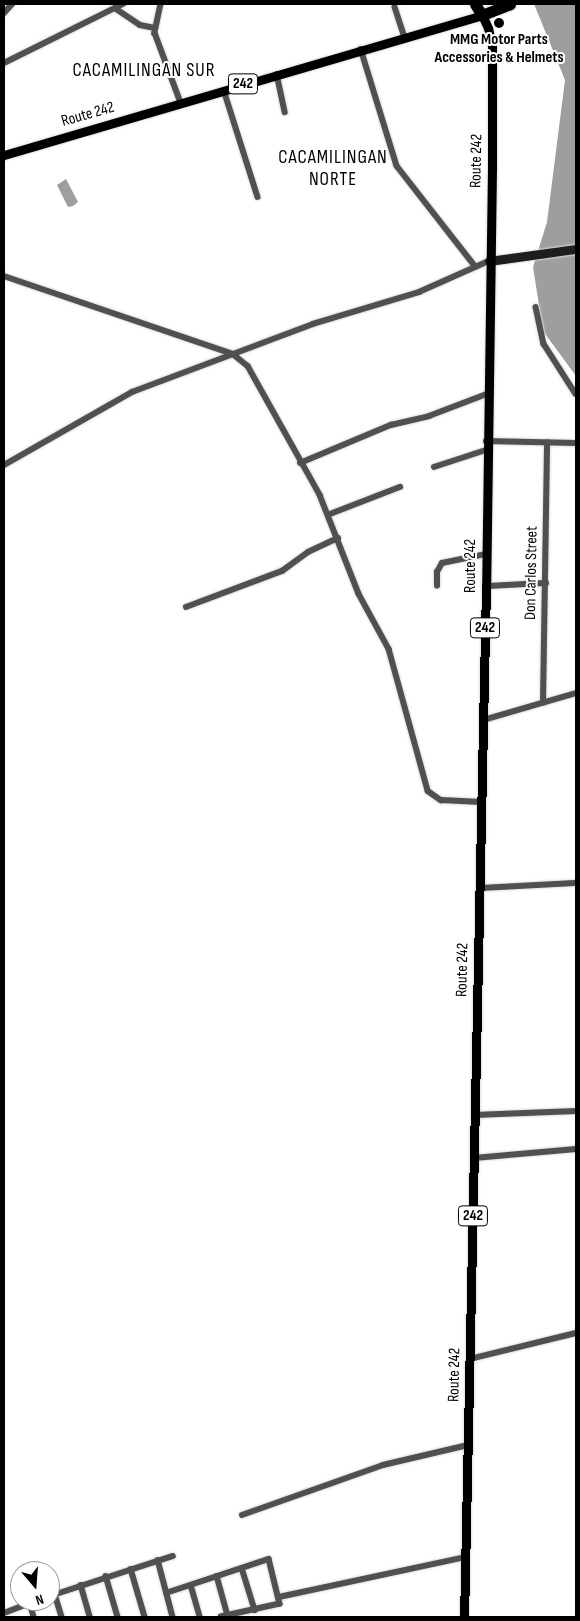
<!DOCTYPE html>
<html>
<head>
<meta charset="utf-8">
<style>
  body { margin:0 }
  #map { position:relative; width:580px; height:1621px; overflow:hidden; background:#fff; font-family:"Sofia Sans Condensed",sans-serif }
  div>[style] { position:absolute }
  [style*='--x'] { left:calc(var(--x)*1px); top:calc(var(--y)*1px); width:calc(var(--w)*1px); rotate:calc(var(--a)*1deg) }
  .water>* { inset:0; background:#9e9e9e }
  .roads { filter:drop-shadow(0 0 1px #dbdbdb) drop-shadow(0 0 1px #dbdbdb) }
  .street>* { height:5.5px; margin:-2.75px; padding:0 2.75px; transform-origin:2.75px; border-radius:2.75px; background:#505050 }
  .secondary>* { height:9px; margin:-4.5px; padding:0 4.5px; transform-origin:4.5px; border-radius:4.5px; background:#1d1d1d }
  .primary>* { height:9px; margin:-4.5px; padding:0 4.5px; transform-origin:4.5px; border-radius:4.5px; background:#000 }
  .highway>* { height:11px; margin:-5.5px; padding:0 5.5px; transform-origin:5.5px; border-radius:5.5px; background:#000 }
  .dots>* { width:14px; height:14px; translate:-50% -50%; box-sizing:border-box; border:2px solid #fff; border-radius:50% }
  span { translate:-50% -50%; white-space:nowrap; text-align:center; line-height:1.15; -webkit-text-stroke:4px #fff; paint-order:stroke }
  .shield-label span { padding:1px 4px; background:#fff; border:1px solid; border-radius:4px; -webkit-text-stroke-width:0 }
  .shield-label { font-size:15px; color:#000; font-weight:700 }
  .poi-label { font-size:16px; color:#000; font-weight:700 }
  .street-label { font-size:16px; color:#000 }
  .quarter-label { font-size:19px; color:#000; letter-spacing:1px }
  .frame { position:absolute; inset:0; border:5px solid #000; pointer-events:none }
  .north { position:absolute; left:10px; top:1561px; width:50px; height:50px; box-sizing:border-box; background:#fff; border:1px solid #999; border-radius:50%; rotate:162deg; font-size:14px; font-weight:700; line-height:20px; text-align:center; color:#000 }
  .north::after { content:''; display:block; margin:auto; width:18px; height:22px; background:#000; clip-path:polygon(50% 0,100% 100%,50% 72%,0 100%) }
</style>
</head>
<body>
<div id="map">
  <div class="water">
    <div style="clip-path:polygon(534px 4px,576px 4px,576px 376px,543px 331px,533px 267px,547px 222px,565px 80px)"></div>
    <div style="clip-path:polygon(66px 179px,78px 202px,73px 206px,68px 207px,57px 185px)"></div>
  </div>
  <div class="roads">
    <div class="street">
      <div style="--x:161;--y:4;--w:30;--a:102"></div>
      <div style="--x:155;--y:33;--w:75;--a:69.6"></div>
      <div style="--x:395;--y:7;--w:32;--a:72"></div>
      <div style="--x:115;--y:8;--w:30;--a:34"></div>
      <div style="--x:140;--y:25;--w:15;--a:11"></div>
      <div style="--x:4;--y:13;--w:12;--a:-48"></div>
      <div style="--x:361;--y:49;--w:122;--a:72.9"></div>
      <div style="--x:397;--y:166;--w:127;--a:52"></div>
      <div style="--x:4;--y:63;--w:133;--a:-26.4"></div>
      <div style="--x:277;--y:74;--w:39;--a:78"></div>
      <div style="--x:224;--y:90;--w:112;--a:72.4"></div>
      <div style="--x:4;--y:276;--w:242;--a:18.8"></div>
      <div style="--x:233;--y:354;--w:19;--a:39"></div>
      <div style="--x:248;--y:366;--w:148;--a:60.8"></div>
      <div style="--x:320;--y:495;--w:106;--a:68.5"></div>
      <div style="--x:359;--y:594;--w:63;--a:61.4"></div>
      <div style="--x:389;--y:649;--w:147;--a:74.6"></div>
      <div style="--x:428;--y:791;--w:16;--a:35"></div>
      <div style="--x:441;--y:800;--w:40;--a:2.9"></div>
      <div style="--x:536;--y:307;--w:38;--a:78"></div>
      <div style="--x:544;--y:344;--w:59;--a:57.4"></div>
      <div style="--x:486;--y:441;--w:90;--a:1.3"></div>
      <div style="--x:300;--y:463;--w:99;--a:-22.7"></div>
      <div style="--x:391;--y:425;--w:39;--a:-13"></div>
      <div style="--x:429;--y:416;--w:62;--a:-20.8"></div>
      <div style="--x:4;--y:465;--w:147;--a:-29.7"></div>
      <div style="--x:132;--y:392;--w:193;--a:-20.6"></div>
      <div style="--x:313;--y:324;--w:111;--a:-16.8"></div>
      <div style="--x:419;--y:292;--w:77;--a:-23.9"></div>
      <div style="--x:434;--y:467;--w:55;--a:-18.1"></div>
      <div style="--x:330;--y:514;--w:75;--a:-21.1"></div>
      <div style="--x:437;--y:586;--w:14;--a:-90"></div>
      <div style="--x:437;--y:572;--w:10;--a:-61"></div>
      <div style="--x:442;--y:563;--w:45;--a:-11.6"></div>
      <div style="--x:486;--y:586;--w:60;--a:-2.9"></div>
      <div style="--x:186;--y:607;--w:103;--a:-20.6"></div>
      <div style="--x:282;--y:571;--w:32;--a:-36"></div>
      <div style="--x:308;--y:552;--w:33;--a:-25"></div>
      <div style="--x:543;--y:703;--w:260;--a:-89.1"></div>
      <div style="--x:483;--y:720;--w:97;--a:-16.2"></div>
      <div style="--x:479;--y:888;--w:97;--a:-3"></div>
      <div style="--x:474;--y:1115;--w:102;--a:-2.2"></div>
      <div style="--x:474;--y:1158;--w:102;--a:-5"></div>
      <div style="--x:470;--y:1359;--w:109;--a:-13.8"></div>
      <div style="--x:242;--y:1515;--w:150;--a:-19.5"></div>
      <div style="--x:383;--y:1465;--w:87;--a:-13.2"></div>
      <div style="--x:158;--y:1560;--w:59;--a:75.3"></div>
      <div style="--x:242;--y:1568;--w:44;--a:72.8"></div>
      <div style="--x:131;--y:1569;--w:50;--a:73.7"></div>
      <div style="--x:106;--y:1576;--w:43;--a:73.7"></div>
      <div style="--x:217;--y:1576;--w:41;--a:74.6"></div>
      <div style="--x:81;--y:1585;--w:33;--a:74"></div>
      <div style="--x:191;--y:1585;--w:33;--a:74"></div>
      <div style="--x:166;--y:1593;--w:108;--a:-18.3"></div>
      <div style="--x:269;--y:1559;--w:46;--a:76.3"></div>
      <div style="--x:280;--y:1604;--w:60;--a:167.6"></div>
      <div style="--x:55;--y:1594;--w:24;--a:73"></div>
      <div style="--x:50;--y:1596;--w:129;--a:-18"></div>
      <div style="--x:279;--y:1597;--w:190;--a:-12.1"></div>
      <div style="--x:30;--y:1603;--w:15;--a:74"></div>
      <div style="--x:4;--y:1613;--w:34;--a:-21"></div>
    </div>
    <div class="secondary">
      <div style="--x:489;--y:261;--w:88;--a:-7.9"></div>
    </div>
    <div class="primary">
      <div style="--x:4;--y:155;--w:498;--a:-16.3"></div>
      <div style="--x:482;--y:15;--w:14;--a:65"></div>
      <div style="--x:488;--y:28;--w:18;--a:77"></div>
      <div style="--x:492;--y:46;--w:122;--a:90"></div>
      <div style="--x:492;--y:168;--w:418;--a:90.8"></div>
      <div style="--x:486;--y:586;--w:1031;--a:91.22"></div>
    </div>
    <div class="highway">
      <div style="--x:475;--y:4;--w:13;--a:58"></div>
      <div style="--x:482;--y:15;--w:30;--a:-21"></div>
    </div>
  </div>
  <div class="dots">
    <div style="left:499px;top:23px;background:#000"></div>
  </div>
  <div class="shield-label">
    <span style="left:243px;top:84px">242</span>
    <span style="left:485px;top:628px">242</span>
    <span style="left:473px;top:1216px">242</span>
  </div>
  <div class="poi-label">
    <span style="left:499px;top:49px">MMG Motor Parts<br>Accessories &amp; Helmets</span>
  </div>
  <div class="street-label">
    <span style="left:88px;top:115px;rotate:-16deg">Route 242</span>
    <span style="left:477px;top:161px;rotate:-89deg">Route 242</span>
    <span style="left:471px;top:566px;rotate:-90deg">Route 242</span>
    <span style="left:532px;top:573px;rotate:-89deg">Don Carlos Street</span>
    <span style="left:463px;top:970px;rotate:-89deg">Route 242</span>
    <span style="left:455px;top:1375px;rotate:-89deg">Route 242</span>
  </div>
  <div class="quarter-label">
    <span style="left:144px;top:71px">CACAMILINGAN SUR</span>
    <span style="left:333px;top:169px">CACAMILINGAN<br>NORTE</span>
  </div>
  <div class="frame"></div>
  <div class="north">N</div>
</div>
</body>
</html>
